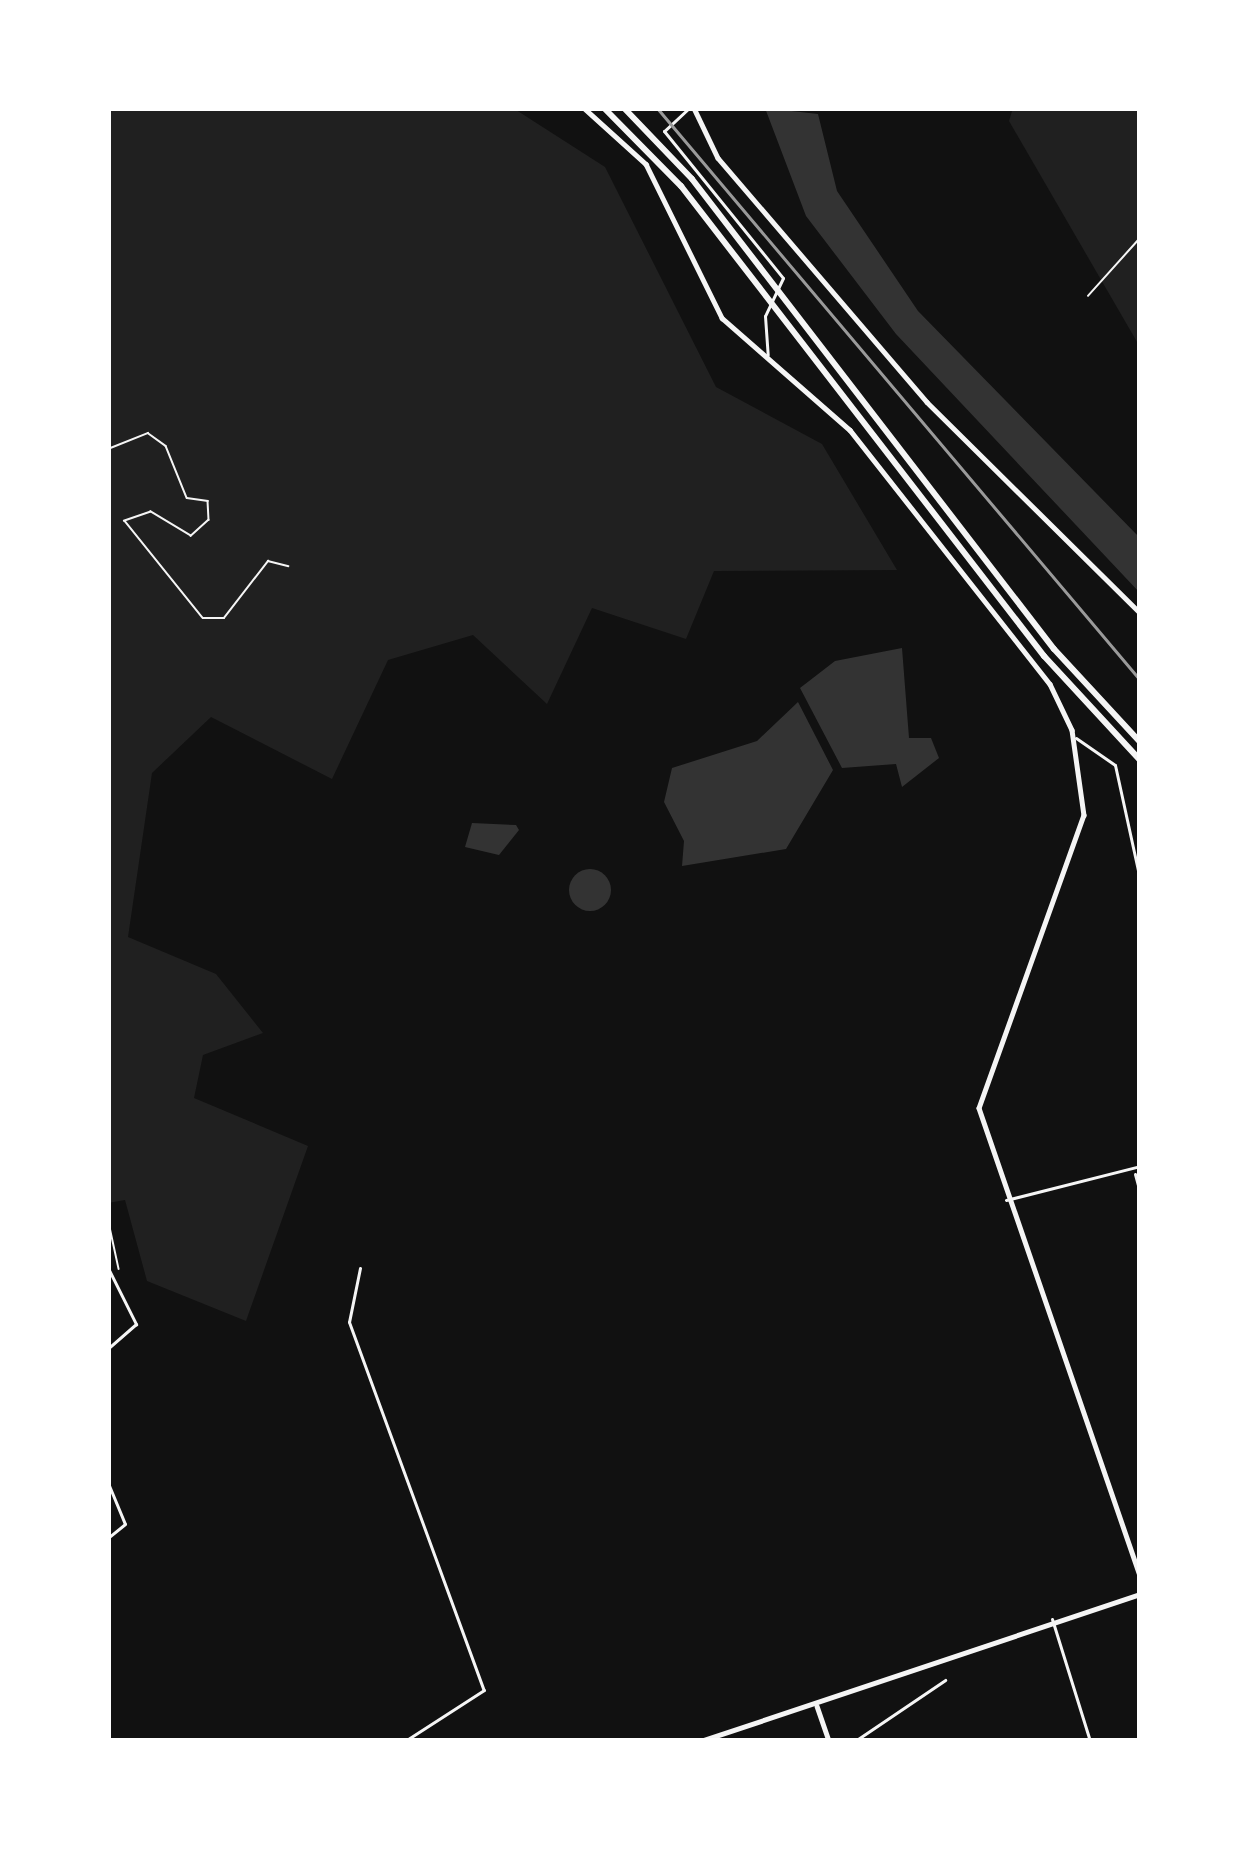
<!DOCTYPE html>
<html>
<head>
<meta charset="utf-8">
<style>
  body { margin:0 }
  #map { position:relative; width:1248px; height:1849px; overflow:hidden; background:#111; font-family:"IBM Plex Serif",serif }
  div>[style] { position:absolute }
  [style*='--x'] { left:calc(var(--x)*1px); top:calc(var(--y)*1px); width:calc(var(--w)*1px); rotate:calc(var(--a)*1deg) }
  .green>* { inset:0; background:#202020 }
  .water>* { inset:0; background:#333 }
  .round { border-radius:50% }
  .path>* { height:1.5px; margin:-0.75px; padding:0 0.75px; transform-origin:0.75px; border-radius:0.75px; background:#f5f5f5 }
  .minor>* { height:3px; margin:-1.5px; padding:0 1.5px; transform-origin:1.5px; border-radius:1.5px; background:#f5f5f5 }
  .tertiary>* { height:4.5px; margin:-2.25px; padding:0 2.25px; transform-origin:2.25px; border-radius:2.25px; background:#f5f5f5 }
  .primary>* { height:4.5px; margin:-2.25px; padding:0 2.25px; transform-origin:2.25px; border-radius:2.25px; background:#f5f5f5 }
  .motorway>* { height:6px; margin:-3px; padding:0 3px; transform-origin:3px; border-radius:3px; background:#f5f5f5 }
  .rail>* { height:3px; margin:-1.5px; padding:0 1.5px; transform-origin:1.5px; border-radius:1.5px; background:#9a9a9a }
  span { translate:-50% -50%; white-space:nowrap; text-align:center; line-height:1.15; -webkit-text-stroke:12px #fff; paint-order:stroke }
  .frame { position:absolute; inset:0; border:111px solid #fff; pointer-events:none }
</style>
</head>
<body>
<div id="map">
  <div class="green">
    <div style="clip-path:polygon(108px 108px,513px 108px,605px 167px,716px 387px,822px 444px,897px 570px,714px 571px,686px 639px,592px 608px,547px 704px,473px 635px,388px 660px,332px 779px,211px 717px,152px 773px,128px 937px,216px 974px,263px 1033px,203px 1055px,194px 1098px,308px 1146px,246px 1321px,147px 1281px,125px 1200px,108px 1203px)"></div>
    <div style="clip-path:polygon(1013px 108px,1140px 108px,1140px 347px,1009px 121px)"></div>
  </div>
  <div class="water">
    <div style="clip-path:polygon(765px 108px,818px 114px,837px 191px,918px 311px,1140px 538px,1140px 593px,896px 334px,806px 216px)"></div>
    <div style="clip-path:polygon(902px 648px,909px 738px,931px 738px,939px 758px,902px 787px,896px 764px,842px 768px,800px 688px,835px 661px)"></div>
    <div style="clip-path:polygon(798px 702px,833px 770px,786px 849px,682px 866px,684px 841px,664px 802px,672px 768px,757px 741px)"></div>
    <div style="clip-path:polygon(472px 823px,516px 825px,519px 830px,499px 855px,465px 847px)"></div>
    <div class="round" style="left:569px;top:869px;width:42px;height:42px"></div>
  </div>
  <div class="path">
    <div style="--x:1088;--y:296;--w:78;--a:-48.1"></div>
    <div style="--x:108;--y:449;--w:43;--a:-21.8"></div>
    <div style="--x:148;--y:433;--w:22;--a:36"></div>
    <div style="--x:166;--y:446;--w:56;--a:68"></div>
    <div style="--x:187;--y:498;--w:21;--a:8"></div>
    <div style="--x:208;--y:501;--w:19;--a:87"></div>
    <div style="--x:209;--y:520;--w:24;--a:138"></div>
    <div style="--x:191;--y:536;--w:47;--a:-149"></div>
    <div style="--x:151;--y:512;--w:28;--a:161"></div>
    <div style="--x:125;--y:521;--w:124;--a:51.2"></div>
    <div style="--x:203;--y:618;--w:21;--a:0"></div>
    <div style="--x:224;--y:618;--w:72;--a:-52.3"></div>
    <div style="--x:268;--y:561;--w:21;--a:14"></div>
    <div style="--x:108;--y:1218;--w:52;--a:77.8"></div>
  </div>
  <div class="minor">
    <div style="--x:689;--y:108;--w:34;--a:137"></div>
    <div style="--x:664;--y:131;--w:189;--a:51"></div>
    <div style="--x:783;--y:278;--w:42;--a:115.3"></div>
    <div style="--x:765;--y:316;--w:39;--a:86"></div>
    <div style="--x:1076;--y:738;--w:47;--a:34.7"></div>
    <div style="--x:1115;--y:765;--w:118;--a:77.7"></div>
    <div style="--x:1140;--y:995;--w:141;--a:90"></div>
    <div style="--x:1135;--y:1174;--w:20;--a:75"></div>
    <div style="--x:1006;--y:1200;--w:138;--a:-14.2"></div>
    <div style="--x:108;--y:1268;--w:63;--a:63.4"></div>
    <div style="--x:136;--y:1324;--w:37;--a:139"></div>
    <div style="--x:360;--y:1268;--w:55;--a:101.5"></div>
    <div style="--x:349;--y:1322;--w:392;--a:69.9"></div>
    <div style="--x:484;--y:1690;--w:94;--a:147.2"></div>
    <div style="--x:108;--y:1483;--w:44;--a:67.5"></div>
    <div style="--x:125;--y:1524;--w:22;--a:141"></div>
    <div style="--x:1052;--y:1619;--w:128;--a:72.7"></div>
    <div style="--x:855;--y:1741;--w:109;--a:-34.1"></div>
  </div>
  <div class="tertiary">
    <div style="--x:694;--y:108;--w:55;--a:64.4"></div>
    <div style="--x:718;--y:158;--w:321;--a:49.4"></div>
    <div style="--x:927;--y:402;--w:300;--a:44.7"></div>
    <div style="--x:817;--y:1706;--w:37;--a:71"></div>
    <div style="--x:701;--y:1741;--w:463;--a:-18.5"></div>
  </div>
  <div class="primary">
    <div style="--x:584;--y:108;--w:84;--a:42.1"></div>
    <div style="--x:646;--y:164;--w:172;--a:63.7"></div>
    <div style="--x:722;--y:318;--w:170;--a:41.2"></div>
    <div style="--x:850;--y:430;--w:323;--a:51.8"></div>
    <div style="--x:1050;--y:684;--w:51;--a:64.4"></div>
    <div style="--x:1072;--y:730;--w:86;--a:82"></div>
    <div style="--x:1084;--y:815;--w:311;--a:109.7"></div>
    <div style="--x:979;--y:1108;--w:495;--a:71"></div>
  </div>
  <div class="motorway">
    <div style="--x:604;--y:108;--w:110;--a:45.4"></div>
    <div style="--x:681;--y:186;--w:594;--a:52.32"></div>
    <div style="--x:1044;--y:656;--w:142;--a:47.3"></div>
    <div style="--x:624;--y:108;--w:98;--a:46.2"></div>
    <div style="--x:692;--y:179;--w:593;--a:52.4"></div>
    <div style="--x:1054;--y:649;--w:127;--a:47.2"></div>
  </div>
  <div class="rail">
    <div style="--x:657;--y:108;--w:749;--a:49.82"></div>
  </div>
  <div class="frame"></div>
</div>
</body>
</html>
